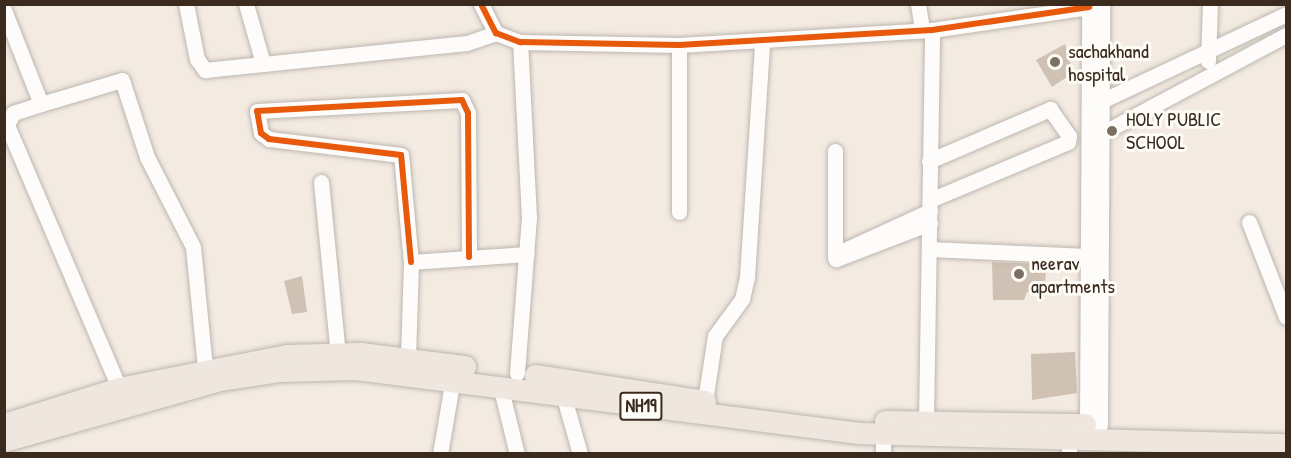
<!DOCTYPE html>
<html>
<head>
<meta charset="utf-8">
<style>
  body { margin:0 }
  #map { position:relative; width:1291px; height:458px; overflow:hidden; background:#f3ebe2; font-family:"Patrick Hand",sans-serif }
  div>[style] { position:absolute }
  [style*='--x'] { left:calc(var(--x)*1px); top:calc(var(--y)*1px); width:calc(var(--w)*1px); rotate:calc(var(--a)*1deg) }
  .building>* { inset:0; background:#cfc1b3 }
  .roads { filter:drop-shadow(0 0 2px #bdb6af) drop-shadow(0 0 2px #bdb6af) }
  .minor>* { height:15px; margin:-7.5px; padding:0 7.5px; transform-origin:7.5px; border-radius:7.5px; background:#fdfcfb }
  .highway>* { height:21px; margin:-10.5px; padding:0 10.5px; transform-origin:10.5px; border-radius:10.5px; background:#efe7df }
  .cycleway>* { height:6px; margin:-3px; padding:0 3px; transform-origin:3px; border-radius:3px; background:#e8590c }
  .dots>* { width:16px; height:16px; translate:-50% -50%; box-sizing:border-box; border:3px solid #fdfcf7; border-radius:50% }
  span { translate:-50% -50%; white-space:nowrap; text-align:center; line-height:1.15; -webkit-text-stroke:6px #fdfcf7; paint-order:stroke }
  .shield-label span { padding:2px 4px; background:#fdfcf7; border:2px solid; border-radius:4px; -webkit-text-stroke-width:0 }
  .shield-label { font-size:18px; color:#3b2a1e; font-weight:700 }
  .poi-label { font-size:20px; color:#3b2a1e }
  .left { translate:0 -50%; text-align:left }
  .frame { position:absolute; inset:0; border:6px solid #3b2a1e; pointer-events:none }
</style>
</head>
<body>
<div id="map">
  <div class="building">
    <div style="clip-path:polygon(1065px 44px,1073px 73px,1052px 87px,1036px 60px)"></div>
    <div style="clip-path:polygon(992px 262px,1046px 264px,1045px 295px,1027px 292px,1024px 300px,993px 300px)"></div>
    <div style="clip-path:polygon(302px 276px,307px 312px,292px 314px,284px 281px)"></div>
    <div style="clip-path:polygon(1075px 352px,1077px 393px,1032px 400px,1031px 354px)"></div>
  </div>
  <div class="roads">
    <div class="minor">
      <div style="--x:186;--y:4;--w:56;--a:78.7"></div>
      <div style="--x:197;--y:59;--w:14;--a:54"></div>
      <div style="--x:205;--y:70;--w:263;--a:-5.9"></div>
      <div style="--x:467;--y:43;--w:31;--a:-19"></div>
      <div style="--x:246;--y:4;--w:58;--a:74.1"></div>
      <div style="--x:481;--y:4;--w:33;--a:63"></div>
      <div style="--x:496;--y:33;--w:26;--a:21"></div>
      <div style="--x:520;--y:42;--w:159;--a:1.1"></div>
      <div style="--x:679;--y:45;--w:253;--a:-3.4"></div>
      <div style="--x:932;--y:30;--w:159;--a:-8.3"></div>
      <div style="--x:918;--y:4;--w:25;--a:81"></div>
      <div style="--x:4;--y:10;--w:101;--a:68.5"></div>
      <div style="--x:41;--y:104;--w:29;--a:162"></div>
      <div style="--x:13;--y:113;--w:13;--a:117"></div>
      <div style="--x:7;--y:125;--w:286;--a:66.9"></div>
      <div style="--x:679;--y:45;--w:167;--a:90"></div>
      <div style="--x:1208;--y:61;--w:57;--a:-88"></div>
      <div style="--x:41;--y:104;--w:84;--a:-16.5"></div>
      <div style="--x:122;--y:80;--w:81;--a:72"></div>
      <div style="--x:147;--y:157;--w:101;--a:62.9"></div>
      <div style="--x:193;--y:247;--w:122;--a:84.3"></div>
      <div style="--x:1093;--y:105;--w:213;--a:-25.2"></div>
      <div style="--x:1093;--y:138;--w:219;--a:-28.1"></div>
      <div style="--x:835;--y:151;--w:107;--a:90"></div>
      <div style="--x:929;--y:161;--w:132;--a:-23.3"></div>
      <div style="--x:1050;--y:109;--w:33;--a:55"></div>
      <div style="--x:1069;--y:136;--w:6;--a:99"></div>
      <div style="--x:1068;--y:142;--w:150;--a:157.2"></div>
      <div style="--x:321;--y:182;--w:173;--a:84.4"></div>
      <div style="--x:1249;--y:222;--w:102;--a:68.7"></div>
      <div style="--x:930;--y:223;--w:101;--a:159"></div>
      <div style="--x:836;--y:259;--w:8;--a:-60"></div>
      <div style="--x:840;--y:252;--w:99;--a:-24.5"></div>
      <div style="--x:929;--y:249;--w:159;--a:2.5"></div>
      <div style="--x:411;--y:262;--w:107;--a:-95.3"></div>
      <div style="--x:401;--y:155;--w:133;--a:-173.1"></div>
      <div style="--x:269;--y:139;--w:10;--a:-143"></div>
      <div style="--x:261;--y:133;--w:22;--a:-100"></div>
      <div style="--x:257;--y:111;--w:205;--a:-3.1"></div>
      <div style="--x:462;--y:100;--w:14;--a:65"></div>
      <div style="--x:468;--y:113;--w:144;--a:89.6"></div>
      <div style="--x:408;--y:358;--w:96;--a:-88.2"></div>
      <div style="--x:411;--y:262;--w:116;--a:-3.9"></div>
      <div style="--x:517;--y:373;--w:155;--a:-85.6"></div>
      <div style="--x:529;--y:218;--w:176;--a:-92.9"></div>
      <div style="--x:500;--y:385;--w:71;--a:76.2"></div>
      <div style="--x:563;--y:394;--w:62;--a:74.2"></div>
      <div style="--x:705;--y:401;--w:66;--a:-81.3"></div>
      <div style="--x:715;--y:336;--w:46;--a:-53.9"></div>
      <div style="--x:742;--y:299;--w:23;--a:-77"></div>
      <div style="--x:747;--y:277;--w:233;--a:-86.3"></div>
      <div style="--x:926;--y:422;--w:392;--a:-89.1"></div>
      <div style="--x:1087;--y:424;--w:420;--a:-89.7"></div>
      <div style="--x:1100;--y:425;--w:421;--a:-89.7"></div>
      <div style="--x:440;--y:454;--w:77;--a:-80.3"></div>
      <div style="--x:883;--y:454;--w:19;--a:-90"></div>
      <div style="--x:1069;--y:454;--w:16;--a:-90"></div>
    </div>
    <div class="highway">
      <div style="--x:535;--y:375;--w:172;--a:8.7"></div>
      <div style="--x:885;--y:421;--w:200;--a:0.9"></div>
      <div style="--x:4;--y:424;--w:121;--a:-17.4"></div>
      <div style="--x:119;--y:388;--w:171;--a:-11.1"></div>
      <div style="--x:287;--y:355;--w:73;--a:-1.6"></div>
      <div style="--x:360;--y:353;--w:106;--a:7.1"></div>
      <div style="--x:4;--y:441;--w:223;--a:-15.8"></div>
      <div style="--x:219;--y:380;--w:62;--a:-8.4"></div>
      <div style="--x:280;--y:371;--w:76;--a:-1.5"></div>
      <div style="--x:356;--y:369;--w:507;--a:7.25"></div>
      <div style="--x:859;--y:433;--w:427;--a:1.5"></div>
    </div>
  </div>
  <div class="cycleway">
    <div style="--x:481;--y:4;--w:33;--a:63"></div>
    <div style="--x:496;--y:33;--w:26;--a:21"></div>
    <div style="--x:520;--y:42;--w:159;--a:1.1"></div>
    <div style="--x:679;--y:45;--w:253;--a:-3.4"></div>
    <div style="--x:932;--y:30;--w:159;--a:-8.3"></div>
    <div style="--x:411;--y:262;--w:107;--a:-95.3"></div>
    <div style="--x:401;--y:155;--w:133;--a:-173.1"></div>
    <div style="--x:269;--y:139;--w:10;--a:-143"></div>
    <div style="--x:261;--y:133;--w:22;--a:-100"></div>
    <div style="--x:257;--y:111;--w:205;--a:-3.1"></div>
    <div style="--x:462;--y:100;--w:14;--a:65"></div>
    <div style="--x:468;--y:113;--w:144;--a:89.6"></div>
  </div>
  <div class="dots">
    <div style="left:1055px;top:62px;background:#7b6e63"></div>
    <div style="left:1112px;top:131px;background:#7b6e63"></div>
    <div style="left:1019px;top:274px;background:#7b6e63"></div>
  </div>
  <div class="shield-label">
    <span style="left:641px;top:406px">NH19</span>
  </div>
  <div class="poi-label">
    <span class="left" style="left:1068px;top:62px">sachakhand<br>hospital</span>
    <span class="left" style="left:1126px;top:130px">HOLY PUBLIC<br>SCHOOL</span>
    <span class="left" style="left:1031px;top:274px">neerav<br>apartments</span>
  </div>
  <div class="frame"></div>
</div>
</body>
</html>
